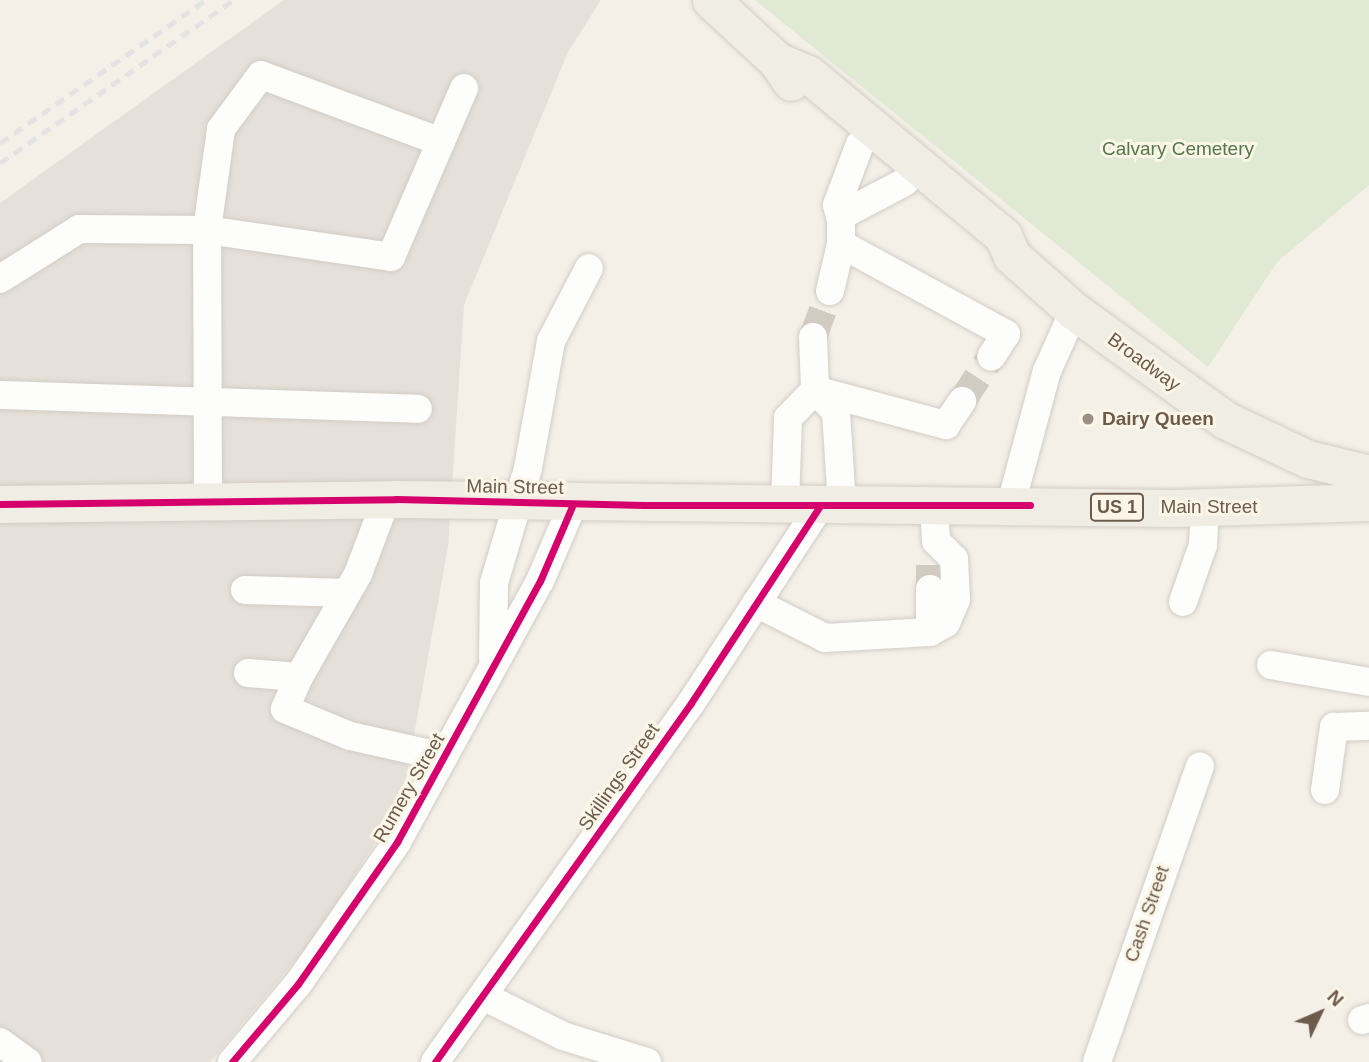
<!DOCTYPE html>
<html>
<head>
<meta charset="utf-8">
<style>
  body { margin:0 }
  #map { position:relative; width:1369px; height:1062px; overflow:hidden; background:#f4f0e8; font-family:Helvetica,sans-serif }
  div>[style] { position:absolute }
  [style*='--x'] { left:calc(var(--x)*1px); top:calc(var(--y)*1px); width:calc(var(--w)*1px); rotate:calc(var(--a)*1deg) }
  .industrial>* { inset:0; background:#e5e0d9 }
  .green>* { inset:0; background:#dfe9d4 }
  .minor-tunnel>* { height:28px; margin-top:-14px; transform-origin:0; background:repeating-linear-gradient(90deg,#d2cbc1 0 28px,transparent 0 42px) }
  .roads { filter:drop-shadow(0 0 2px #d2ccc5) drop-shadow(0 0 2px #d2ccc5) }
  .minor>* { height:28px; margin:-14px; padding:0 14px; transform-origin:14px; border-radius:14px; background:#fdfdfc }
  .major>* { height:37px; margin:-18.5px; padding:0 18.5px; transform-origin:18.5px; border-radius:18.5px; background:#f0ede5 }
  .rail>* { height:5px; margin-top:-2.5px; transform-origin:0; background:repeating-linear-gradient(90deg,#e4e2e3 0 10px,transparent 0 17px) }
  .cycleway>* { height:7px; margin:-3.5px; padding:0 3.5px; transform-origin:3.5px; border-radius:3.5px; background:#d6006c }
  .dots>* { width:19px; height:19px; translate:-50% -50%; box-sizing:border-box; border:4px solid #fcf6e8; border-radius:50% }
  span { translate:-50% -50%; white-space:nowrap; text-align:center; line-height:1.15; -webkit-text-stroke:6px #fcf6e8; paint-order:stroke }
  .shield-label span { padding:2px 5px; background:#fcf6e8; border:2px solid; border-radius:5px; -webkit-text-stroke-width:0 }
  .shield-label { font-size:18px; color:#6d5b4c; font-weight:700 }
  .park-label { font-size:19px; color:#537849 }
  .street-label { font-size:19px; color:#6d5b4c }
  .poi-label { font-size:19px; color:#6d5b4c; font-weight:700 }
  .left { translate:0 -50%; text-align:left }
  .north { position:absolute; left:1285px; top:978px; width:70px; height:70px; -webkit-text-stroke:5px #fcf6e8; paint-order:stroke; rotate:46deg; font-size:19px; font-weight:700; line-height:28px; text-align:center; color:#6d5b4c }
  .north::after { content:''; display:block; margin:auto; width:24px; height:32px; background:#6d5b4c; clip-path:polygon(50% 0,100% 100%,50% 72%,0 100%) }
</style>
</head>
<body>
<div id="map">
  <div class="industrial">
    <div style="clip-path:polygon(284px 0,601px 0,568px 52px,464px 305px,448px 547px,406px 779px,374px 844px,315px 937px,210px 1062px,0 1062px,0 203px)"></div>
  </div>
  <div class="green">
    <div style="clip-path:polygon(755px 0,1369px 0,1369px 185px,1277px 262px,1208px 367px)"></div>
  </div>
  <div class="minor-tunnel">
    <div style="--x:813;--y:337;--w:49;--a:-69.7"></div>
    <div style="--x:962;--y:401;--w:53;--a:-56.6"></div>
    <div style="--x:930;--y:565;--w:24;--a:90"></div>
  </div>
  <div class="roads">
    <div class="minor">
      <div style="--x:860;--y:144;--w:65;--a:110.7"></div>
      <div style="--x:837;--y:205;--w:11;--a:75"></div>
      <div style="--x:840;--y:216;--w:73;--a:-27.6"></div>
      <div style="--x:841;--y:244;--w:188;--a:28.6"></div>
      <div style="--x:1006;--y:334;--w:27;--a:123"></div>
      <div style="--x:0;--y:279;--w:93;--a:-32.3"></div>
      <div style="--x:79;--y:229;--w:128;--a:0.4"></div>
      <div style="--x:207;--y:230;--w:186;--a:8.3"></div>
      <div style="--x:391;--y:257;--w:184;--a:-66.6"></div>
      <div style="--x:830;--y:291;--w:48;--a:-76.8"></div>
      <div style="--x:841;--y:244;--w:18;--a:-90"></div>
      <div style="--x:813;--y:337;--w:53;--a:87.8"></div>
      <div style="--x:815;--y:390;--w:136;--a:15"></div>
      <div style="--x:946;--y:425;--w:29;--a:-56"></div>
      <div style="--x:0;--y:395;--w:418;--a:1.9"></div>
      <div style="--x:386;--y:500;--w:79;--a:110.7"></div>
      <div style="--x:358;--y:574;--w:119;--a:119.8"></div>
      <div style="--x:299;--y:677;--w:35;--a:114"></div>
      <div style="--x:285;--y:709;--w:70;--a:22.6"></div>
      <div style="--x:350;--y:736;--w:96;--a:12.6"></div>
      <div style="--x:208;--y:502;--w:272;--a:-90.2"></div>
      <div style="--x:207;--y:230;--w:102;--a:-82.1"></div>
      <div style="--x:221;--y:129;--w:67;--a:-53.5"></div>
      <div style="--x:261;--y:75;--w:192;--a:20.4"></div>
      <div style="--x:785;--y:504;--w:86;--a:-88"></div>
      <div style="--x:788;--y:418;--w:39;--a:-46"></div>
      <div style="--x:815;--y:390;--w:30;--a:46"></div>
      <div style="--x:836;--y:412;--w:94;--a:86.3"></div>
      <div style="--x:1011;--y:504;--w:138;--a:-74.9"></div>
      <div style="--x:1047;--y:371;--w:66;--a:-65.8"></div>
      <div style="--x:930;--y:589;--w:43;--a:90"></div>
      <div style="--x:245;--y:590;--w:102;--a:1.7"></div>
      <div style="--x:1183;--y:602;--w:60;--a:-70.7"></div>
      <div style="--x:1203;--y:545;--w:37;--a:-87"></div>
      <div style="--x:756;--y:603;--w:77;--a:26.9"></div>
      <div style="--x:825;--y:638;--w:105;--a:-3.3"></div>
      <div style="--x:930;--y:632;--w:18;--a:-29"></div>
      <div style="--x:946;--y:623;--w:25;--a:-67"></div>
      <div style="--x:956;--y:600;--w:41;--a:-92.8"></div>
      <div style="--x:954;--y:559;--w:25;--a:-135"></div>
      <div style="--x:936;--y:541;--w:36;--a:-93"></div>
      <div style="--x:493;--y:658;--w:75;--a:-89.2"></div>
      <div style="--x:494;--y:583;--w:120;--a:-73.5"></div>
      <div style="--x:528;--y:468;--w:129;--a:-79.7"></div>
      <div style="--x:551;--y:341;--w:82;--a:-62.5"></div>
      <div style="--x:1271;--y:665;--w:99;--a:9.8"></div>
      <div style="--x:248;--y:673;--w:51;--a:4.5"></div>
      <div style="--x:1325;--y:790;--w:64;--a:-81.9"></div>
      <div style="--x:1334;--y:727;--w:35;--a:-2"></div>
      <div style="--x:483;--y:996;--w:89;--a:26.6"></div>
      <div style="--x:563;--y:1036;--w:88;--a:17.2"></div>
      <div style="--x:1362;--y:1020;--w:7;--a:-16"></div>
      <div style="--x:0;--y:1042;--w:34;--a:36"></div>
      <div style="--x:232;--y:1062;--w:102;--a:-49.8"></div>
      <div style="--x:298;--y:984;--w:173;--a:-55.1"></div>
      <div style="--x:397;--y:842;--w:298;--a:-61.3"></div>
      <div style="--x:540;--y:581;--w:84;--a:-66.8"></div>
      <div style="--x:435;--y:1062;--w:441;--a:-54.5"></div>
      <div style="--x:691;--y:703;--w:235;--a:-56.8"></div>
      <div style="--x:1097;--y:1062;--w:313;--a:-70.8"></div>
    </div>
    <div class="major">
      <div style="--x:711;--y:0;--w:90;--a:42.7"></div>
      <div style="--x:777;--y:61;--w:25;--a:56"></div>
      <div style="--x:777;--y:61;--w:34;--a:23"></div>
      <div style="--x:808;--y:74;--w:254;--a:39.7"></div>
      <div style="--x:1003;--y:236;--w:22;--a:66"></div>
      <div style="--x:1012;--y:256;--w:83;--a:41.6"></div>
      <div style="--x:1074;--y:311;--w:186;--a:35.8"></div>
      <div style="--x:1225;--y:420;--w:92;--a:25.2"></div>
      <div style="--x:1308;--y:459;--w:63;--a:13.8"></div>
      <div style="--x:0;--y:504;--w:396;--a:-0.7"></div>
      <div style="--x:396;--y:499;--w:779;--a:0.66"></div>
      <div style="--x:1175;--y:508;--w:194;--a:-1.8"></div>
    </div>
  </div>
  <div class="rail">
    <div style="--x:0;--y:143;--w:251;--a:-34.8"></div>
    <div style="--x:0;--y:163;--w:285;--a:-34.9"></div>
  </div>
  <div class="cycleway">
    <div style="--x:0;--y:504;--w:396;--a:-0.7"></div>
    <div style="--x:396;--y:499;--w:248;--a:1.4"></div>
    <div style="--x:644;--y:505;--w:386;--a:0"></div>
    <div style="--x:232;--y:1062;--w:102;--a:-49.8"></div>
    <div style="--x:298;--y:984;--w:173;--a:-55.1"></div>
    <div style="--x:397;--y:842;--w:298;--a:-61.3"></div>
    <div style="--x:540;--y:581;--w:84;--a:-66.8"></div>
    <div style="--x:435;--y:1062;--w:441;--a:-54.5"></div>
    <div style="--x:691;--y:703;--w:235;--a:-56.8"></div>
  </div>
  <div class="dots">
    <div style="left:1088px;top:419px;background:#9c8f83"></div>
  </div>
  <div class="shield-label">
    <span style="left:1117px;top:507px">US 1</span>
  </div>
  <div class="park-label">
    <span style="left:1178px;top:149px">Calvary Cemetery</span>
  </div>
  <div class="street-label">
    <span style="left:1144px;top:362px;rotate:36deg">Broadway</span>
    <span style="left:515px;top:487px;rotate:1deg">Main Street</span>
    <span style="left:1209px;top:507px">Main Street</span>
    <span style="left:619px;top:777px;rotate:-55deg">Skillings Street</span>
    <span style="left:409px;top:788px;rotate:-60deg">Rumery Street</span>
    <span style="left:1147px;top:914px;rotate:-71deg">Cash Street</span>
  </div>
  <div class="poi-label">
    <span class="left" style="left:1102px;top:419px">Dairy Queen</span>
  </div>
  <div class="north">N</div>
</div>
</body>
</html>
